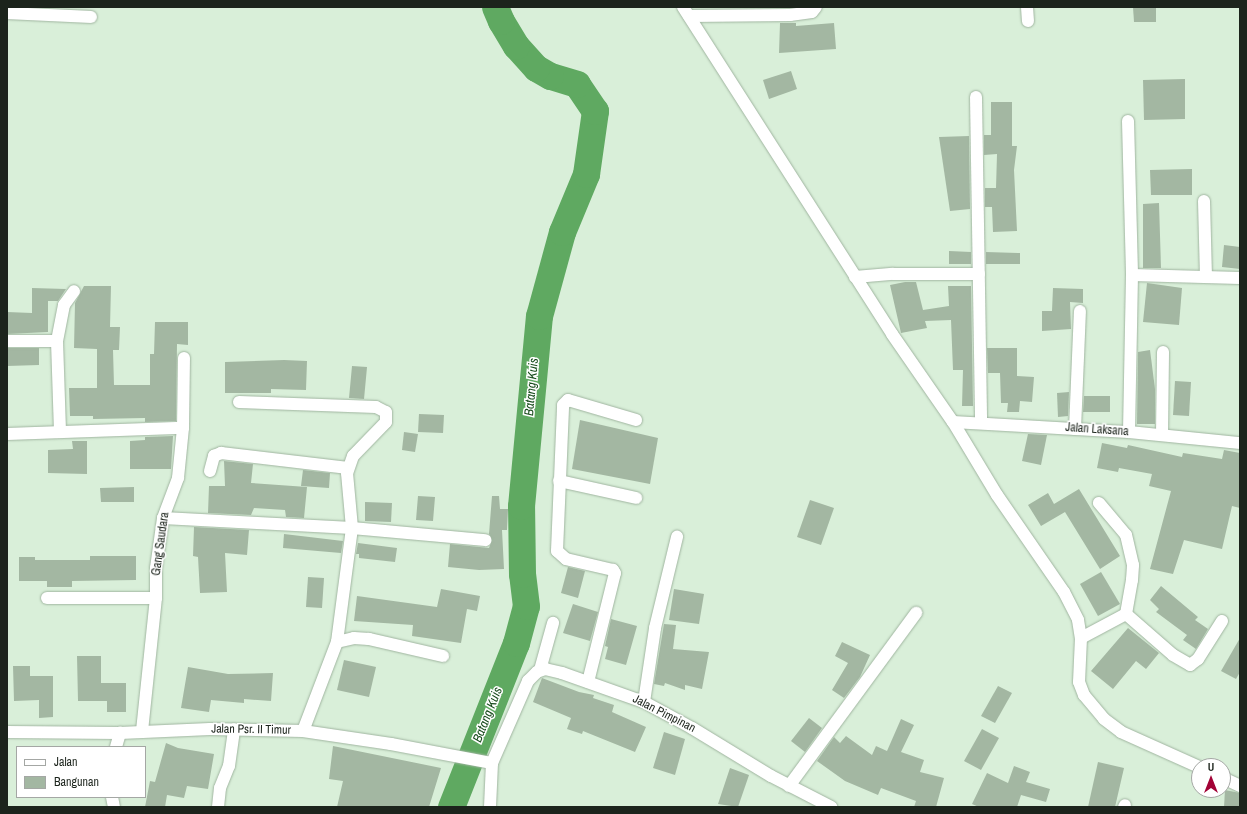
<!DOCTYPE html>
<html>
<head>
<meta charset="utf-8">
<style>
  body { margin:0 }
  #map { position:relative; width:1247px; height:814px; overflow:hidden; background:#d9efd9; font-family:"Archivo Narrow",sans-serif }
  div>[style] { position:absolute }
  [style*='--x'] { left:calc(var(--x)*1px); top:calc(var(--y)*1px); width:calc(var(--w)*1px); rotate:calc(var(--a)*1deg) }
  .river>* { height:27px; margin:-13.5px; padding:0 13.5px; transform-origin:13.5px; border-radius:13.5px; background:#5fa961 }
  .building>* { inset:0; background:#a3b7a2 }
  .roads { filter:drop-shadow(0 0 1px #a0b5a0) drop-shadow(0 0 1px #a0b5a0) }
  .minor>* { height:12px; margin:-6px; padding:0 6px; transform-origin:6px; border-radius:6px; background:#fff }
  span { translate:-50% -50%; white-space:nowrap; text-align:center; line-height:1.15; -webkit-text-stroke:3px #fff; paint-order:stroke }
  .street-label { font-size:12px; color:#1c241c }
  .water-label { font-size:13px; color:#174b1b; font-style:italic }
  .frame { position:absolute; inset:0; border:8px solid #1c241c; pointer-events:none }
  .legend { position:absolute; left:16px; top:746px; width:130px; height:52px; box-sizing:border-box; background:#fff; border:1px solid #a4a7a4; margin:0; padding:5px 7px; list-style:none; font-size:12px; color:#1c241c }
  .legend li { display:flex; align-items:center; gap:8px; height:20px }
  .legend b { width:20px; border:1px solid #a4a7a4 }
  .north { position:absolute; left:1191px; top:758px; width:40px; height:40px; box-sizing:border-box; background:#fff; border:1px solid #a4a7a4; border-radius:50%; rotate:0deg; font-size:11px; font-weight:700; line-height:16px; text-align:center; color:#1c241c }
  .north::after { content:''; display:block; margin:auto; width:14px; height:18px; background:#a20236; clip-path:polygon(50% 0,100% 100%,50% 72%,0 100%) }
</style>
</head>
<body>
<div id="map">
  <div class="river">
    <div style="--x:451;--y:807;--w:176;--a:-68.4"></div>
    <div style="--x:516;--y:643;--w:38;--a:-75"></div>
    <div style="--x:526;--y:606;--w:32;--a:-97"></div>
    <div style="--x:522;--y:574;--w:68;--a:-90.8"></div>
    <div style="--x:521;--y:506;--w:191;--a:-84.6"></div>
    <div style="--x:539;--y:316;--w:87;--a:-74.7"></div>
    <div style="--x:562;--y:232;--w:63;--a:-67.5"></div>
    <div style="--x:586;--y:174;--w:64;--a:-81.9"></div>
    <div style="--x:595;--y:111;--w:32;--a:-124"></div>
    <div style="--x:577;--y:84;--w:28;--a:-163"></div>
    <div style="--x:550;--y:76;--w:16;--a:-150"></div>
    <div style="--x:536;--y:68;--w:30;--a:-132"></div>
    <div style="--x:516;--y:46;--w:29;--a:-121"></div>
    <div style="--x:501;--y:21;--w:15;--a:-113"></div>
  </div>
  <div class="building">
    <div style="clip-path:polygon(1133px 7px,1156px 7px,1156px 22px,1134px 22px)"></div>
    <div style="clip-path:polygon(780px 23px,796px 23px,796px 26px,834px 23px,836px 49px,779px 53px)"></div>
    <div style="clip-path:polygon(791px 71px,797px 89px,769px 99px,763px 80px)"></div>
    <div style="clip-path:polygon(1185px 79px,1185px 119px,1144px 120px,1143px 80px)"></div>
    <div style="clip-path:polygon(991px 102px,1012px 102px,1012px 146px,1017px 146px,1014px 170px,1017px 231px,993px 232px,992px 207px,985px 207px,985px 188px,996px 188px,997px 154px,984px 155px,984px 135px,991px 135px)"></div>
    <div style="clip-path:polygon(969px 136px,970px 209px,950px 211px,939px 137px)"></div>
    <div style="clip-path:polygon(1192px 169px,1192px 195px,1151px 195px,1150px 170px)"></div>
    <div style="clip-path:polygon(1159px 203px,1161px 268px,1143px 268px,1143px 204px)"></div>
    <div style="clip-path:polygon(1224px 245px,1240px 247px,1240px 269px,1222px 267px)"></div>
    <div style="clip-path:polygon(949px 251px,971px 252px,971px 264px,949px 264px)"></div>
    <div style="clip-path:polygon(986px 252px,1020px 253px,1020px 264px,986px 264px)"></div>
    <div style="clip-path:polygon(905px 282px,916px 282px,923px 310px,949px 306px,948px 286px,971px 286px,973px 406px,962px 406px,963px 370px,953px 370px,951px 320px,925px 321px,927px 328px,901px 333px,890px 285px)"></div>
    <div style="clip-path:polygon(1147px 283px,1182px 288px,1179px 325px,1143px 322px)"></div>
    <div style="clip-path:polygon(84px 286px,111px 286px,110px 327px,120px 327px,119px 350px,113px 350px,114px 385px,150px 385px,150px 354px,154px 354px,155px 322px,188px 322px,188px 345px,177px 344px,176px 421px,145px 422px,145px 418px,93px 419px,93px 416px,70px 416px,69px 388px,97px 388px,97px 349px,74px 348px,75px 303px)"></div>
    <div style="clip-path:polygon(32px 288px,66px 289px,58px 301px,48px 301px,48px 332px,7px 334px,7px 312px,32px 313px)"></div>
    <div style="clip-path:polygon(1053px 288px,1083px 289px,1083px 303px,1070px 302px,1071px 329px,1042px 331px,1042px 311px,1052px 311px)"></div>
    <div style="clip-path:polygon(7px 348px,39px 348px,39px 365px,7px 366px)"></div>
    <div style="clip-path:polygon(987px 348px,1017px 348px,1017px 376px,1034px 377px,1032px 402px,1020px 401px,1019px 412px,1007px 412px,1008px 403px,1001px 403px,1000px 373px,988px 373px)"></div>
    <div style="clip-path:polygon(1150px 350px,1155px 389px,1155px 424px,1137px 424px,1138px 352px)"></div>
    <div style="clip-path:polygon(284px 360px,307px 361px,306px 390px,271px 389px,271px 393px,225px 393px,225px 362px)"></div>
    <div style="clip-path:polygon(352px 366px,367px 367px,364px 399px,349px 398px)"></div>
    <div style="clip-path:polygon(1175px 381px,1191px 382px,1189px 416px,1173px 415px)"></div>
    <div style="clip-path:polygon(1069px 392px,1068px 416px,1058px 417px,1057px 393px)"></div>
    <div style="clip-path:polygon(1084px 396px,1110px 396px,1110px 412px,1083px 412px)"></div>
    <div style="clip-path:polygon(419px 414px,444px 415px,443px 433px,418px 432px)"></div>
    <div style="clip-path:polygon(580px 420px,658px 438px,650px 484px,572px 469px)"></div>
    <div style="clip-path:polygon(404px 432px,418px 434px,415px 452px,402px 450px)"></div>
    <div style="clip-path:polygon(1028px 434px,1047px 435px,1041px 465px,1022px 461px)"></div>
    <div style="clip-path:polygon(173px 436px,171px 469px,130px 469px,130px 441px,145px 440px,145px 437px)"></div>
    <div style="clip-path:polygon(72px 441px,87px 441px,87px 474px,48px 473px,48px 450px,73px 449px)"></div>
    <div style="clip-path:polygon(1102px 443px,1127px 448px,1128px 445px,1182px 457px,1183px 453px,1222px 459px,1224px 450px,1240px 453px,1240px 508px,1232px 506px,1222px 549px,1184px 540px,1173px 574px,1150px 569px,1171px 491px,1149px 486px,1152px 474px,1119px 468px,1118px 472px,1097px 468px)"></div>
    <div style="clip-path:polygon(224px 461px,253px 464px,251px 483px,307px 487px,304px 518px,286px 517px,285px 510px,254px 508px,251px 515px,208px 513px,209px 486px,225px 486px)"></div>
    <div style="clip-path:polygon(303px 470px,330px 473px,329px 488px,301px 486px)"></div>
    <div style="clip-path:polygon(134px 487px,134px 502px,101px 502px,100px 488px)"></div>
    <div style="clip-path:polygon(1079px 489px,1120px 556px,1100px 569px,1065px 512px,1041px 526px,1028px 505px,1048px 493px,1054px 504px)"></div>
    <div style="clip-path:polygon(418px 496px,435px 497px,433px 521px,416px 520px)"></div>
    <div style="clip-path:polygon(492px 496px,499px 496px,500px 509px,508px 509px,507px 530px,502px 530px,504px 569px,479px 570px,448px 567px,450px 544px,489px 548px,492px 540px,489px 534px)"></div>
    <div style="clip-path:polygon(810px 500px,834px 508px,821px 545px,797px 537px)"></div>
    <div style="clip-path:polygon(365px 502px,392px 503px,391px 522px,365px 521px)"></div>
    <div style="clip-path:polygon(194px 527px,249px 530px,247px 555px,225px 553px,227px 592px,200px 593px,198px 557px,193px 556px)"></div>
    <div style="clip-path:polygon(284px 534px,343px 541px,341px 553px,283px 548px)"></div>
    <div style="clip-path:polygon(358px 543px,397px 548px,395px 562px,359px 558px,359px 554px,356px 554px)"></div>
    <div style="clip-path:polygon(90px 556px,136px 556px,136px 580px,72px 581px,72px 587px,47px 587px,47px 581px,19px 581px,19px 557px,35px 557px,35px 560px,90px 560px)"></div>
    <div style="clip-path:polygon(568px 567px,585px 571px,578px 598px,561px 593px)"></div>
    <div style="clip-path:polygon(1101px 572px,1120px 604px,1098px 616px,1080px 584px)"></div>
    <div style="clip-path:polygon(308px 577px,324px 578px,322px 608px,306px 607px)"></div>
    <div style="clip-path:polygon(1161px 586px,1198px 617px,1195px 620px,1208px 629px,1196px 649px,1183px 640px,1187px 635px,1156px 612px,1159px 609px,1150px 600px)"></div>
    <div style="clip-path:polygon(441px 589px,480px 596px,477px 611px,467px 609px,461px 643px,412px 636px,413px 625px,354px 621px,357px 596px,437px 607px)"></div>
    <div style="clip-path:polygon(674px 589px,704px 594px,699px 624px,669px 620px)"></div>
    <div style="clip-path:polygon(573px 604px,598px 612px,590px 641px,563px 633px)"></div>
    <div style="clip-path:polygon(611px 619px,637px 626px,626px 665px,605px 659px,608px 647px,605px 646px)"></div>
    <div style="clip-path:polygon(664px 624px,676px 625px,673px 649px,709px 652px,702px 689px,685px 685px,685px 690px,665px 683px,664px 686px,654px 684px)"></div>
    <div style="clip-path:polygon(1128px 628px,1159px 653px,1146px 669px,1136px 661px,1113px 689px,1091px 671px)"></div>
    <div style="clip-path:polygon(1240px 638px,1240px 672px,1236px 679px,1221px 671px)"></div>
    <div style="clip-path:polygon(842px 642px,870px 655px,860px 677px,844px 698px,832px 690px,848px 663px,835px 656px)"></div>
    <div style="clip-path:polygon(77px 656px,101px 656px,101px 683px,126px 683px,126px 712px,107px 712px,107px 701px,78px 701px)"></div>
    <div style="clip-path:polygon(344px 660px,376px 667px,369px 697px,337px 690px)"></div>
    <div style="clip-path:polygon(13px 666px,30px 666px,30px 676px,53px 676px,53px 717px,39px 718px,39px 700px,14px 701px)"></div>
    <div style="clip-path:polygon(188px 667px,228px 674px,273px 673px,271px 701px,244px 699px,244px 703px,211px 700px,209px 712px,181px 708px)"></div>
    <div style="clip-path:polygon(542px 678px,579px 692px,594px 695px,593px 698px,614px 705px,612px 712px,646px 727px,635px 752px,583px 731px,582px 734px,567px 729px,571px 718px,533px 702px)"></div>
    <div style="clip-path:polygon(998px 686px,1012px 693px,995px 723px,981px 716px)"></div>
    <div style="clip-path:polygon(809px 718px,822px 728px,805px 752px,791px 741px)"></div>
    <div style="clip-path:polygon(901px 719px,914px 725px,901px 752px,924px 760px,920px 772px,944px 778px,936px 807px,914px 807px,916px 801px,881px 788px,878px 795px,845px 781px,817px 761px,834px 737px,840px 743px,846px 736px,872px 755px,876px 746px,887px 751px)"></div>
    <div style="clip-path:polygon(982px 729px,999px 738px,981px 770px,964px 761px)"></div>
    <div style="clip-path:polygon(664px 732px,685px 739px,675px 775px,653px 768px)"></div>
    <div style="clip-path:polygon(166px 743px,178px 748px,214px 754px,208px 789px,187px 786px,184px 798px,167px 795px,165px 807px,145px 807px,150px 781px,155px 782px)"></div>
    <div style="clip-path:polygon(333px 746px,441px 768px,429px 807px,337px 807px,343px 781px,329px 779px)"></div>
    <div style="clip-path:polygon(1098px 762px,1124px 768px,1115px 807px,1088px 807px)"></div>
    <div style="clip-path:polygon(1014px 766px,1030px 772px,1026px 782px,1050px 789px,1046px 802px,1021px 795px,1017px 807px,979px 807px,972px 804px,987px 773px,1008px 783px)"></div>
    <div style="clip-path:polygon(730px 768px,749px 775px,738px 807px,718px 804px)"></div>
    <div style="clip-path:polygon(1225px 790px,1240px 793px,1240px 807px,1224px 807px)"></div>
  </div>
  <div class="roads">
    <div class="minor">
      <div style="--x:683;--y:7;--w:388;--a:57.4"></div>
      <div style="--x:892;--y:334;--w:107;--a:55.3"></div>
      <div style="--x:953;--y:422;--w:85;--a:58.9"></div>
      <div style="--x:997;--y:495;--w:118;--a:55.4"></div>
      <div style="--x:1064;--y:592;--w:31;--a:63"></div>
      <div style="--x:1078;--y:620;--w:18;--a:81"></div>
      <div style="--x:1081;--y:638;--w:44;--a:92.6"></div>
      <div style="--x:1079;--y:682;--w:14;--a:69"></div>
      <div style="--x:1084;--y:695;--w:31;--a:50"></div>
      <div style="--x:1104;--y:719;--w:21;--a:37"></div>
      <div style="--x:1121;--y:732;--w:85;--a:24.2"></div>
      <div style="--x:1027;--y:7;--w:14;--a:86"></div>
      <div style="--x:7;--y:13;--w:84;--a:2.7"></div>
      <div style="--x:689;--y:16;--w:101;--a:-0.6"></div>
      <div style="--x:790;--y:15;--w:22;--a:-8"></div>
      <div style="--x:812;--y:12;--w:6;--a:-51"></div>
      <div style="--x:976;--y:97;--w:326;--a:89.1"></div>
      <div style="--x:1128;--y:121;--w:154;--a:88.5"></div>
      <div style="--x:1132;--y:275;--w:157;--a:91.1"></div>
      <div style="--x:1204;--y:201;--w:76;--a:88.5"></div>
      <div style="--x:1132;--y:275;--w:108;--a:1.6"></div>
      <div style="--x:855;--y:277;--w:38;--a:-5"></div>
      <div style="--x:893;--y:274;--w:86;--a:0"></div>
      <div style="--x:7;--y:341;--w:50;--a:0"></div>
      <div style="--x:57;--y:341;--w:91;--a:88.1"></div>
      <div style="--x:57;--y:341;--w:37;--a:-79"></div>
      <div style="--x:64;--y:305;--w:17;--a:-54"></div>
      <div style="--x:239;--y:402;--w:137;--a:2.1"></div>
      <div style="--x:376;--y:407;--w:11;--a:27"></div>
      <div style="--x:386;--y:412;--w:10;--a:90"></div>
      <div style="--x:386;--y:422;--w:47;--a:134.1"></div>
      <div style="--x:353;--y:456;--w:18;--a:109"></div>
      <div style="--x:347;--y:473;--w:55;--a:84.8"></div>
      <div style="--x:352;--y:528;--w:115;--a:97.5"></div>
      <div style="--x:953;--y:422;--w:176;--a:3.3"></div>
      <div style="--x:1129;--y:432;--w:112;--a:5.7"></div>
      <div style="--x:1075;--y:429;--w:118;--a:-87.6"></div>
      <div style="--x:7;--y:434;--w:176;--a:-2"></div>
      <div style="--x:1162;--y:435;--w:83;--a:-89.3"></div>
      <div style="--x:210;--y:471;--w:16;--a:-75"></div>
      <div style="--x:214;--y:456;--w:8;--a:-23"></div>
      <div style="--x:221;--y:453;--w:128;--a:6.7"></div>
      <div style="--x:559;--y:481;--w:79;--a:12.4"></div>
      <div style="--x:163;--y:518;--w:189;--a:3"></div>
      <div style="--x:352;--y:528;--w:134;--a:5.2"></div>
      <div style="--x:47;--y:598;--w:109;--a:0"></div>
      <div style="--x:1126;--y:614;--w:62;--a:41.1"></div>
      <div style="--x:1173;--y:655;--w:20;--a:30"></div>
      <div style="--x:1190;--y:665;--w:10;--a:-37"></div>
      <div style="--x:1198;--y:659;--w:45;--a:-57.7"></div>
      <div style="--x:1081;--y:638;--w:51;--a:-28.1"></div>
      <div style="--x:1126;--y:614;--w:35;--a:-80"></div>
      <div style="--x:1132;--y:580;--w:15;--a:-86"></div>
      <div style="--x:1133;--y:565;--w:31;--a:-103"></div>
      <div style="--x:1126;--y:535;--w:42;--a:-130.2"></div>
      <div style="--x:540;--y:670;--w:49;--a:-74.5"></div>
      <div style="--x:588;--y:682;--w:112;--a:-76.1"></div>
      <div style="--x:615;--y:573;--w:4;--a:-124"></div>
      <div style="--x:613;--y:570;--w:48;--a:-166.8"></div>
      <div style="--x:566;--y:559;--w:12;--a:-138"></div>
      <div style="--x:557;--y:551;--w:146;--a:-87.6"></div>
      <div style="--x:563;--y:405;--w:7;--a:-45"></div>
      <div style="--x:568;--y:400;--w:71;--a:16.4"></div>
      <div style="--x:644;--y:702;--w:75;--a:-81.5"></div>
      <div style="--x:655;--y:628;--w:94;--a:-76.4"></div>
      <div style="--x:142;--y:731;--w:134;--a:-84"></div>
      <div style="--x:156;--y:598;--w:30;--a:-90"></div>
      <div style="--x:156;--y:568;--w:50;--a:-82"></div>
      <div style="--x:163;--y:518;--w:43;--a:-69.4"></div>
      <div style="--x:178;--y:478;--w:50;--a:-84.3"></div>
      <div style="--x:183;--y:428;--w:70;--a:-89.2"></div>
      <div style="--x:303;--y:731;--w:95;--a:-69.1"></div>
      <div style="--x:337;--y:642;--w:17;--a:-13"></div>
      <div style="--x:354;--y:638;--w:15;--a:4"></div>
      <div style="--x:369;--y:639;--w:76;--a:12.9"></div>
      <div style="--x:7;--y:732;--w:113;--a:0.5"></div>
      <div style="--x:120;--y:733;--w:90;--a:-2.5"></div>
      <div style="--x:210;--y:729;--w:93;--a:1.2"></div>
      <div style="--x:303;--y:731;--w:89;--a:8.4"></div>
      <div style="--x:391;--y:744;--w:103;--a:10.7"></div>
      <div style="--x:116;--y:747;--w:15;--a:-74"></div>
      <div style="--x:1223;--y:778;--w:19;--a:25"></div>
      <div style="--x:789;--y:786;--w:215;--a:-53.7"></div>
      <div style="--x:112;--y:797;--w:10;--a:79"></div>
      <div style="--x:218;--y:807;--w:19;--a:-84"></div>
      <div style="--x:220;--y:788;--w:24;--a:-68"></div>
      <div style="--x:229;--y:766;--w:37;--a:-82"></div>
      <div style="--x:490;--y:807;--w:44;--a:-87.4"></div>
      <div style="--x:492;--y:763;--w:90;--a:-66.3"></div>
      <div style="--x:528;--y:681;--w:13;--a:-45"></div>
      <div style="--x:537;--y:672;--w:9;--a:-21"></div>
      <div style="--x:545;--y:669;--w:17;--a:13"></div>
      <div style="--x:562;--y:673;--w:87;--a:19.5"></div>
      <div style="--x:644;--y:702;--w:55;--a:28.4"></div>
      <div style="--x:692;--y:728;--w:92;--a:31.3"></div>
      <div style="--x:771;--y:776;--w:68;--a:27.3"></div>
      <div style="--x:1124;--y:807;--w:2;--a:-63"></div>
    </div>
  </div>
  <div class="street-label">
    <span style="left:1097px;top:430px;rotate:4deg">Jalan Laksana</span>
    <span style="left:161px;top:544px;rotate:-82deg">Gang Saudara</span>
    <span style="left:664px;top:714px;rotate:27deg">Jalan Pimpinan</span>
    <span style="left:251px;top:730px;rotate:1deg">Jalan Psr. II Timur</span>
  </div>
  <div class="water-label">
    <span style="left:532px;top:387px;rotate:-85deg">Batang Kuis</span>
    <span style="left:488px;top:715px;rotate:-68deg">Batang Kuis</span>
  </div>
  <div class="frame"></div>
  <ul class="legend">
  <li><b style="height:5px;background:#fff"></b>Jalan</li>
  <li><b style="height:11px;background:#a3b7a2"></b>Bangunan</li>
  </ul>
  <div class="north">U</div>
</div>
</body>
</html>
